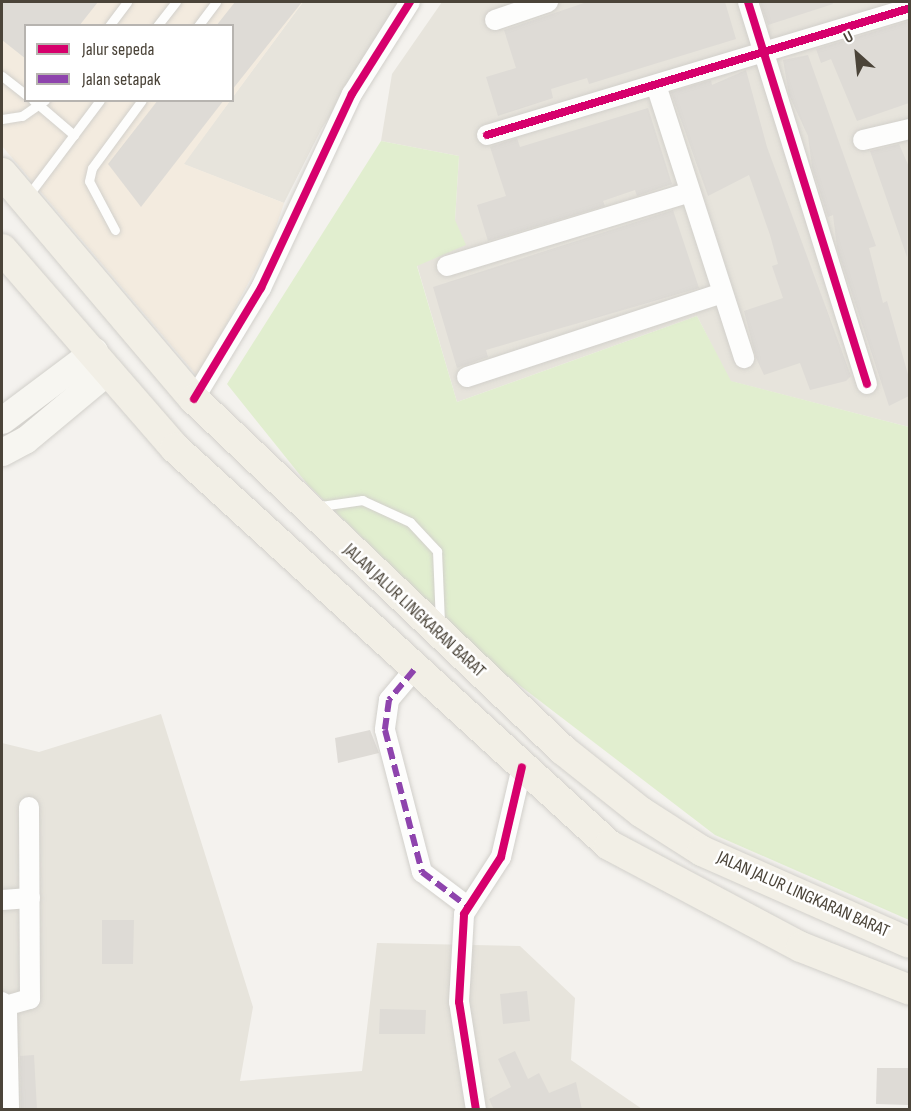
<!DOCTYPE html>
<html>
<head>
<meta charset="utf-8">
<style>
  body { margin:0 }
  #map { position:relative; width:911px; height:1111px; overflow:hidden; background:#f4f2ee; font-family:"Sofia Sans Condensed",sans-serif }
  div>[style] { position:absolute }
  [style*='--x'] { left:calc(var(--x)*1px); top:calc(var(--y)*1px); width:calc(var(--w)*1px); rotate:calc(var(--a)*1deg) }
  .residential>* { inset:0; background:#e7e4dc }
  .commercial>* { inset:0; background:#f3ebdf }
  .green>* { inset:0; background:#e1eecf }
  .building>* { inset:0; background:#dedbd6 }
  .roads { filter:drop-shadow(0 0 2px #d2d0cb) drop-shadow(0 0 2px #d2d0cb) }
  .service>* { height:9px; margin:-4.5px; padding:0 4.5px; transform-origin:4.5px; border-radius:4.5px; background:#fdfdfc }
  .minor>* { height:20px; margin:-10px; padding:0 10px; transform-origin:10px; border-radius:10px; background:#fdfdfc }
  .secondary>* { height:27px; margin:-13.5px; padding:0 13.5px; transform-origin:13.5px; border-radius:13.5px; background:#f7f6f1 }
  .primary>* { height:30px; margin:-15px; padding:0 15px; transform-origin:15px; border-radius:15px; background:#f2efe6 }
  .quiet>* { height:6px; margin-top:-3px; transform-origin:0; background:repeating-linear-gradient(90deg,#8e44ad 0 12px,transparent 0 18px) }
  .cycleway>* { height:8px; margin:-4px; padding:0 4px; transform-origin:4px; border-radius:4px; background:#d6006c }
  span { translate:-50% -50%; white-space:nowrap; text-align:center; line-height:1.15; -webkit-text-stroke:5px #fff; paint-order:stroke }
  .street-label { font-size:18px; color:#4b4439 }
  .frame { position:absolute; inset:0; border:3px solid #4b4439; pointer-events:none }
  .legend { position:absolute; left:24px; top:24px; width:210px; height:78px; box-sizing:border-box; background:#fff; border:2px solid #b7b4b0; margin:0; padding:8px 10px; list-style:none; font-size:18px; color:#4b4439 }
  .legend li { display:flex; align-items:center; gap:12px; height:30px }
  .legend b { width:30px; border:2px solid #b7b4b0 }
  .north { position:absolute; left:827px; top:24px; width:60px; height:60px; -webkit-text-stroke:4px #fff; paint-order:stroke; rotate:333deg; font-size:16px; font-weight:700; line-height:24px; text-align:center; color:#4b4439 }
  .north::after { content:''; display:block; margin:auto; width:21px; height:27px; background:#4b4439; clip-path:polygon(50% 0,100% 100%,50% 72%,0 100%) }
</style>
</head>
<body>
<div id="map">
  <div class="residential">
    <div style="clip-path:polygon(303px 2px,405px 2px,322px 128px,284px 203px,183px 164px)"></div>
    <div style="clip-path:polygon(442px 2px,909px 2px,909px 427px,730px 381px,697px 316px,457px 402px,417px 265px,455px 220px,459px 156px,381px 141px,392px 74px)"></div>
    <div style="clip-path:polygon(161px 714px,253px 1007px,240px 1081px,362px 1071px,377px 943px,520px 946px,575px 998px,571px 1060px,642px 1109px,2px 1109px,2px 743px,39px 752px)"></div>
  </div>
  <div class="commercial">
    <div style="clip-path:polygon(2px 2px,303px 2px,233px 97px,232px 26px,26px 26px,26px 100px,230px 101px,184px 164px,284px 203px,272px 239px,198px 377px,2px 146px)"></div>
  </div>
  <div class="green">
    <div style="clip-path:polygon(381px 141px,459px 156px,455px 220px,466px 245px,417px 266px,457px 402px,697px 316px,731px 381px,909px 427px,909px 920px,715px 835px,493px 665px,308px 485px,227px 384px)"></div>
  </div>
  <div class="building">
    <div style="clip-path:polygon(2px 2px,98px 2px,79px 26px,26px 26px,26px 59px,2px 40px)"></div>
    <div style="clip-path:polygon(235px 2px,302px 2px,232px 90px,232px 26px,216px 26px)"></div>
    <div style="clip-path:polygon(587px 2px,725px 2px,736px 39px,589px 84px,587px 78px,551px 89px,553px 98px,498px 116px,486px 77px,516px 68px,504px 30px)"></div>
    <div style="clip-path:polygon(760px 2px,832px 2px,833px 4px,768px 25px)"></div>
    <div style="clip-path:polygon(909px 21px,909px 103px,857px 121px,831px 59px,821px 63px,816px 49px)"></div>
    <div style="clip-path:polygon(808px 55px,876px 246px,869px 248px,883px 303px,887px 301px,909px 378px,909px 396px,889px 406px,837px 248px,833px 215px,828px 217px,812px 167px,808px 136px,789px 95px,783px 60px)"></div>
    <div style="clip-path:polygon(746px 70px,767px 147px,851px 376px,846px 381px,810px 390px,800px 363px,764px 375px,756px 358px,744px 311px,783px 298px,772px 266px,778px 264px,770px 235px,749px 175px,708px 196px,671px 92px,711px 80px,712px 85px)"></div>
    <div style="clip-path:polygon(158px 100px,224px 100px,141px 207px,108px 164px)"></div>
    <div style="clip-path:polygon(648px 108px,672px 184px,637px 196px,635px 190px,603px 201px,605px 206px,488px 241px,477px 205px,506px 196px,490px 147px,517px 138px,520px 147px)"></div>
    <div style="clip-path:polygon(899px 144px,909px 167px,907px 257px,870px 151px)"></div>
    <div style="clip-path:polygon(673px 210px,699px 288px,486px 350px,488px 357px,457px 368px,433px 287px)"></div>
    <div style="clip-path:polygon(370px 730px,379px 753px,338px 763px,335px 738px)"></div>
    <div style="clip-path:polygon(102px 920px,134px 920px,133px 964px,102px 964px)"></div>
    <div style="clip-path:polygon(527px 991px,530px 1021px,503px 1024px,500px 994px)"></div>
    <div style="clip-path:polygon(380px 1009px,426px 1010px,425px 1034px,379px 1034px)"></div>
    <div style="clip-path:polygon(515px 1051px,528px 1079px,539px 1073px,549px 1093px,576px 1082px,582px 1110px,494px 1110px,489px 1099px,511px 1087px,498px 1059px)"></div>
    <div style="clip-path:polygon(34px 1055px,37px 1110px,21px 1110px,20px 1056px)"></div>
    <div style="clip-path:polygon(877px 1068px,909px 1068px,909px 1105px,876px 1104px)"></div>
  </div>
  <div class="roads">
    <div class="service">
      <div style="--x:109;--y:26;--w:30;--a:-53"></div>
      <div style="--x:157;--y:26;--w:31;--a:-52"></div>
      <div style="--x:198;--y:26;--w:30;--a:-53"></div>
      <div style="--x:2;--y:76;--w:31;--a:38"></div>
      <div style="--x:33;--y:100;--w:54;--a:40.5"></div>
      <div style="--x:2;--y:119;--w:20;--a:-9"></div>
      <div style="--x:22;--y:116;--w:28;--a:-35"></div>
      <div style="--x:27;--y:197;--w:121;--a:-53"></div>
      <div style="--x:115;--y:230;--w:55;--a:-118"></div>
      <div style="--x:89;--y:181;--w:13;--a:-77"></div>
      <div style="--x:92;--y:168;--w:84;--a:-53.7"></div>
      <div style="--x:314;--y:507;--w:49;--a:-8.3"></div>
      <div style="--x:362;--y:500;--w:53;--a:24.6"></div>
      <div style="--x:410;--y:522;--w:40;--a:47"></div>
      <div style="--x:437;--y:551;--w:73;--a:87.6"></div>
    </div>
    <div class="minor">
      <div style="--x:748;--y:2;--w:400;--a:72.7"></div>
      <div style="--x:495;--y:20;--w:56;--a:-18.8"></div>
      <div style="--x:656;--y:85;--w:287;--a:72.1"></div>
      <div style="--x:487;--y:135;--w:442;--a:-16.7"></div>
      <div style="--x:863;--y:140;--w:48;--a:-13.2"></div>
      <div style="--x:447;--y:266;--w:252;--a:-16.9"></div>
      <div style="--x:467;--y:377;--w:268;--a:-18.2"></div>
      <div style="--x:194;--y:399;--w:130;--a:-58.9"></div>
      <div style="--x:261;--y:288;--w:214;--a:-64.9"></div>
      <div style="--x:352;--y:94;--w:109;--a:-57.8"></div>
      <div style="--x:414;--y:670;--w:39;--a:130"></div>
      <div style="--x:389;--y:700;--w:30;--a:98"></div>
      <div style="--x:385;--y:730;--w:147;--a:75.4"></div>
      <div style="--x:422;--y:872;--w:56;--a:37.1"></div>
      <div style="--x:2;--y:900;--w:28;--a:-4"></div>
      <div style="--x:2;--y:1002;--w:10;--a:61"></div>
      <div style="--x:7;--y:1011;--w:99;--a:88.8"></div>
      <div style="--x:5;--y:1006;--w:26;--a:-16"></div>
      <div style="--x:30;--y:999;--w:192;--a:-90.3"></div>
      <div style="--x:476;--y:1110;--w:109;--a:-98.9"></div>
      <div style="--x:459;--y:1002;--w:88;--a:-86.7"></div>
      <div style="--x:464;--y:914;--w:68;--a:-57"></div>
      <div style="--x:501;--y:857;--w:92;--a:-76.9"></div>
    </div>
    <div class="secondary">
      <div style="--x:2;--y:420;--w:115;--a:-36.9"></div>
      <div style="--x:2;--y:452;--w:26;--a:-28"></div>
      <div style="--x:25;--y:440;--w:109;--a:-39.8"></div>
    </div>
    <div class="primary">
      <div style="--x:2;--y:173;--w:297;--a:49.7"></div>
      <div style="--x:194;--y:399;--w:509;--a:43.57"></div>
      <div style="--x:563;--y:750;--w:100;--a:38.5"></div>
      <div style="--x:641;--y:812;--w:72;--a:32.6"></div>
      <div style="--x:702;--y:851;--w:227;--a:23.9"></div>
      <div style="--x:2;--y:249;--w:264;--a:49"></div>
      <div style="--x:175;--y:448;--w:588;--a:42.45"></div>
      <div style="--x:609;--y:845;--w:217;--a:28"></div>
      <div style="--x:801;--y:947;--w:117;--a:21.5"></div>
    </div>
  </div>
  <div class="quiet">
    <div style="--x:414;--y:670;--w:39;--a:130"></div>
    <div style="--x:389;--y:700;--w:30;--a:98"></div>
    <div style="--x:385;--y:730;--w:147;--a:75.4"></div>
    <div style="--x:422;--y:872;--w:56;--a:37.1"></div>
  </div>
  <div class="cycleway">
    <div style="--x:748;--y:2;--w:400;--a:72.7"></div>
    <div style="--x:487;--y:135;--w:442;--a:-16.7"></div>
    <div style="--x:194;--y:399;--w:130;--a:-58.9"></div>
    <div style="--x:261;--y:288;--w:214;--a:-64.9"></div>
    <div style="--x:352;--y:94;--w:109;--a:-57.8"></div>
    <div style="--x:476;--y:1110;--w:109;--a:-98.9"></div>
    <div style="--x:459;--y:1002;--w:88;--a:-86.7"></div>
    <div style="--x:464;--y:914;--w:68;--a:-57"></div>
    <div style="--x:501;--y:857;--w:92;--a:-76.9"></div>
  </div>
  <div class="street-label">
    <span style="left:414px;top:611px;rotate:43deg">JALAN JALUR LINGKARAN BARAT</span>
    <span style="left:803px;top:895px;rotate:24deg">JALAN JALUR LINGKARAN BARAT</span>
  </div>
  <div class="frame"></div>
  <ul class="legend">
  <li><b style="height:8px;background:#d6006c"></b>Jalur sepeda</li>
  <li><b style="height:8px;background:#8e44ad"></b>Jalan setapak</li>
  </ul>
  <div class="north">U</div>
</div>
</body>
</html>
